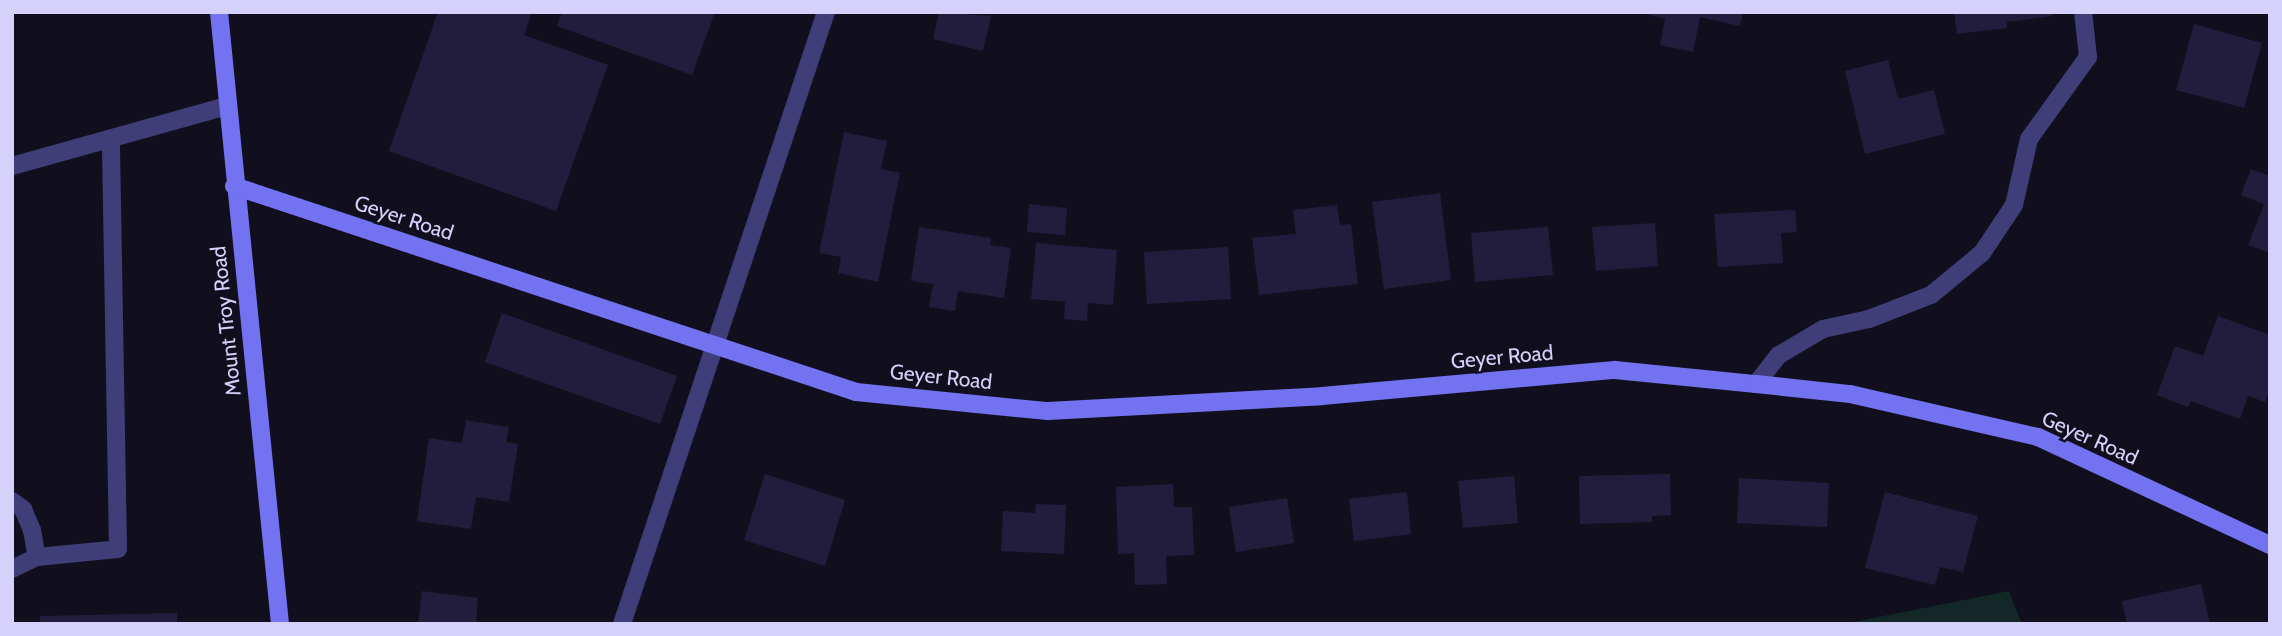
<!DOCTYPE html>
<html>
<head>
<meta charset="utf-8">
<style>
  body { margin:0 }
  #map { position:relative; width:2282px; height:636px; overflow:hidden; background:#110f1e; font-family:Cabin,sans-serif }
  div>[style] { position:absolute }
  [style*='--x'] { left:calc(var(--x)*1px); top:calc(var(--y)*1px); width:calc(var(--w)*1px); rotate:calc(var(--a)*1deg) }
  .green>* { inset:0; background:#122726 }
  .building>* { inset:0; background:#231d3d }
  .lane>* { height:18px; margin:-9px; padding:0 9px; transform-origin:9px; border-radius:9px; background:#403e78 }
  .street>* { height:18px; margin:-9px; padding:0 9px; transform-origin:9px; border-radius:9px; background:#403e78 }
  .secondary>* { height:18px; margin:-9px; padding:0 9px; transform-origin:9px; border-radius:9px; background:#7372f0 }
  span { translate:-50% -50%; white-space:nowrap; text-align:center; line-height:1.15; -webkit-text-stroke:5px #110f1e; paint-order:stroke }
  .street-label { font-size:21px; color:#d5d1fa }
  .frame { position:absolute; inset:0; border:14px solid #d5d1fa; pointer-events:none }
</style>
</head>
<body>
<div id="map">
  <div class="green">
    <div style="clip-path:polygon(2009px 591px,2022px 624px,1843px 624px)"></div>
  </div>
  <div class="building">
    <div style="clip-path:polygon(438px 12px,532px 12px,524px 35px,608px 65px,556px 211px,389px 151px)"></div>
    <div style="clip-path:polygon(562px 12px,715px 12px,692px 75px,557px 26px)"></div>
    <div style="clip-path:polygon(939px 12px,991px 16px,983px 51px,933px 39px)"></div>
    <div style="clip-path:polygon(1639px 12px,1743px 12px,1740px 26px,1700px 17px,1693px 52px,1660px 45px,1665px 19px)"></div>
    <div style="clip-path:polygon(1954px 12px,2051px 12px,2052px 16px,2007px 22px,2007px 28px,1957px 34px)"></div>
    <div style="clip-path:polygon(2194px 24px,2262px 43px,2244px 108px,2176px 90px)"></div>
    <div style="clip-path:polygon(1888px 60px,1898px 99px,1934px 90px,1945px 134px,1865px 154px,1845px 71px)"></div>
    <div style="clip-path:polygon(844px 132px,887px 141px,881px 169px,900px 173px,878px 282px,838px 273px,841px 257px,819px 253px)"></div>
    <div style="clip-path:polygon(2251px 169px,2270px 176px,2270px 253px,2248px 245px,2264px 204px,2241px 195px)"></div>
    <div style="clip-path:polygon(1440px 193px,1451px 280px,1384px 289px,1372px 202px)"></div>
    <div style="clip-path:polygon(1029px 204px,1067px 208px,1065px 235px,1027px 232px)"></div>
    <div style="clip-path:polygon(1337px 205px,1340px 225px,1351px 224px,1358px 284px,1259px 295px,1252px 238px,1296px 234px,1293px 210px)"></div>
    <div style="clip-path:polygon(1795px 210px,1797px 232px,1781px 233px,1783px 263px,1718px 267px,1714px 214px)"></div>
    <div style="clip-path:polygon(1655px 223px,1658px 266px,1596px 271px,1592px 227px)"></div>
    <div style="clip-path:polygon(919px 227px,991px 238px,990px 245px,1011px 248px,1004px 298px,958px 291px,955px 311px,929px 307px,933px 284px,911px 281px)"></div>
    <div style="clip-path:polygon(1548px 227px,1553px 275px,1475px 282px,1471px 233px)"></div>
    <div style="clip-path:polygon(1036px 243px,1117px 250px,1113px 305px,1088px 303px,1087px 321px,1064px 319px,1065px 302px,1031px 299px)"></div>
    <div style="clip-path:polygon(1228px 247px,1231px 299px,1147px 304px,1144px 252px)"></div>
    <div style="clip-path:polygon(502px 313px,677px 376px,660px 424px,485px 362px)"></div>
    <div style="clip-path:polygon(2218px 316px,2270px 335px,2270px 389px,2265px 402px,2248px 396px,2240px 419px,2191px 401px,2188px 407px,2157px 395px,2175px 346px,2203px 356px)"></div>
    <div style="clip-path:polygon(466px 420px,509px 427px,506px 442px,518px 444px,509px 502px,476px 497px,471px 529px,417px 521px,429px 438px,462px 443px)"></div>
    <div style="clip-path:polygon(765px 474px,845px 500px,825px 566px,744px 540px)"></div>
    <div style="clip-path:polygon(1670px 474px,1671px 515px,1652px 516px,1652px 522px,1580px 524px,1579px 476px)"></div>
    <div style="clip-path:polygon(1514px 476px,1518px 523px,1463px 528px,1458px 481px)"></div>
    <div style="clip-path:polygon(1739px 478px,1829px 483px,1827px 527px,1737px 523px)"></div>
    <div style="clip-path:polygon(1173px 484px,1174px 507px,1192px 507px,1194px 555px,1166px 556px,1167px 584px,1135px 585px,1134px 553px,1118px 554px,1116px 487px)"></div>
    <div style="clip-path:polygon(1407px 492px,1411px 534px,1354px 541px,1349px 499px)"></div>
    <div style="clip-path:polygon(1885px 492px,1978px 516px,1963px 572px,1940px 567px,1935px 585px,1865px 568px)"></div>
    <div style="clip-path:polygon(1287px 498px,1294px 543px,1236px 552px,1229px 507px)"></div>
    <div style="clip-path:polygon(1036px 504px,1066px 505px,1064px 554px,1001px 551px,1003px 511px,1035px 513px)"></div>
    <div style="clip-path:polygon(2201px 584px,2210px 624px,2127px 624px,2122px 601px)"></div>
    <div style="clip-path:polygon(422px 591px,478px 598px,476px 624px,418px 624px)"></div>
    <div style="clip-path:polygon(177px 613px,177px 624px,40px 624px,40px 616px)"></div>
  </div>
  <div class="lane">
    <div style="--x:12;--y:166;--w:223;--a:-15.6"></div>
    <div style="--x:1756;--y:384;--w:37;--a:-52"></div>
    <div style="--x:1779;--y:355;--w:51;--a:-30.6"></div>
    <div style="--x:1823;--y:329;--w:47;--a:-12.3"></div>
    <div style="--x:1869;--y:319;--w:66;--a:-21.2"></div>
    <div style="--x:1931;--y:295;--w:66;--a:-39.5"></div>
    <div style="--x:1982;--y:253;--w:58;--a:-56.3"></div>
    <div style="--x:2014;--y:205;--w:68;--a:-77.2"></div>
    <div style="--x:2029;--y:139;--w:101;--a:-54.3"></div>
    <div style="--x:2088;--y:57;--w:45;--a:-96.3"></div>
    <div style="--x:12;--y:501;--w:14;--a:36"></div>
    <div style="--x:23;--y:509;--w:23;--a:67"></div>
    <div style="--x:32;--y:530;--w:27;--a:80"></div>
    <div style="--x:12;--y:569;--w:28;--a:-26"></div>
    <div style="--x:37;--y:557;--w:81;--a:-5.6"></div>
    <div style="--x:118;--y:549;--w:410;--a:-91"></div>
  </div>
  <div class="street">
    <div style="--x:622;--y:624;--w:645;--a:-71.57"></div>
  </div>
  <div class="secondary">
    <div style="--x:219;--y:12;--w:615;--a:84.31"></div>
    <div style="--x:234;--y:186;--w:655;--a:18.32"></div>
    <div style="--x:856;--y:392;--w:193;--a:5.7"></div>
    <div style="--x:1048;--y:411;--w:274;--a:-3.1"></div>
    <div style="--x:1322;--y:396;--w:294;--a:-5.1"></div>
    <div style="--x:1615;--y:370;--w:142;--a:5.7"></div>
    <div style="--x:1756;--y:384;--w:95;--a:6.1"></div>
    <div style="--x:1850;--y:394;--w:193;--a:12.9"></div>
    <div style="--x:2038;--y:437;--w:256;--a:25"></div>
  </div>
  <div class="street-label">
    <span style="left:404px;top:218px;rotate:18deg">Geyer Road</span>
    <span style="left:226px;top:321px;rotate:-96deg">Mount Troy Road</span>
    <span style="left:1502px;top:357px;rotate:-5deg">Geyer Road</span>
    <span style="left:941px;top:377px;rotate:6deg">Geyer Road</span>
    <span style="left:2090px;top:438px;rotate:24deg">Geyer Road</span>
  </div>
  <div class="frame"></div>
</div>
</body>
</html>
